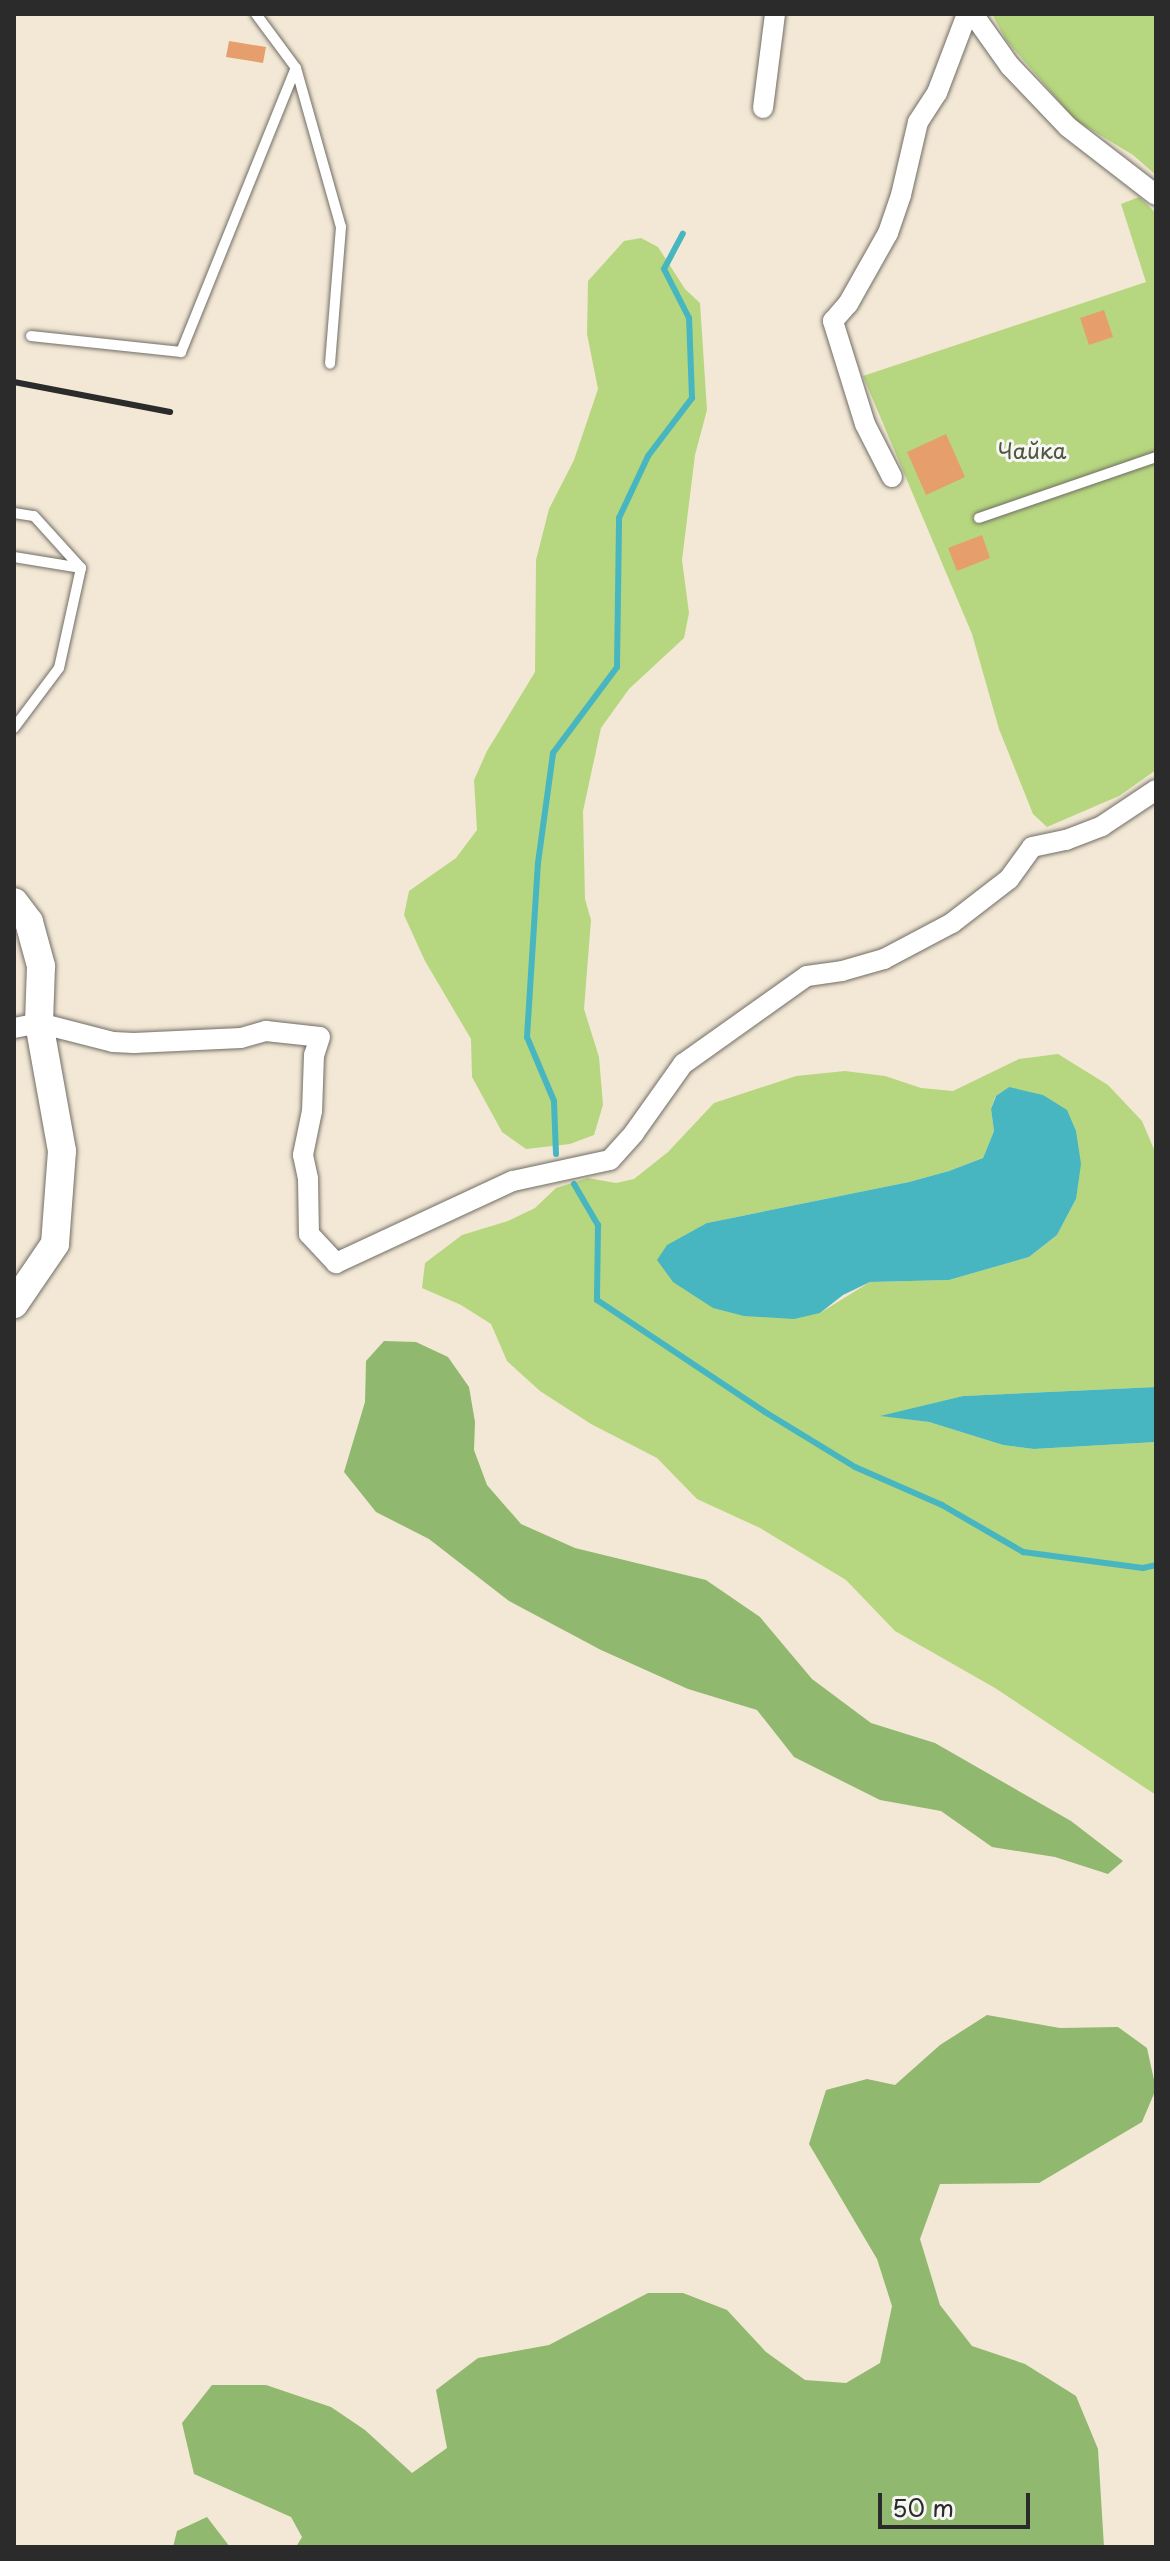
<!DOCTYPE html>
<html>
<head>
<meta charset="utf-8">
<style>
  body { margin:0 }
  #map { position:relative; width:1170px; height:2561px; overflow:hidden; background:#f3e8d5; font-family:"Playpen Sans",sans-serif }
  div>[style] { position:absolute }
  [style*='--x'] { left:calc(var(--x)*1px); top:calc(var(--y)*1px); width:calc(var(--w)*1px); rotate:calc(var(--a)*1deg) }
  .green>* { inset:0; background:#b6d77f }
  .forest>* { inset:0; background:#90b86e }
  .water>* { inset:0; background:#47b6c0 }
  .stream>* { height:6px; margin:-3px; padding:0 3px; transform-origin:3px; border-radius:3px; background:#47b6c0 }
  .building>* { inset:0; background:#e69e6d }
  .roads { filter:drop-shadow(0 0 2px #716d66) drop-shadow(0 0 2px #716d66) }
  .lane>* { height:10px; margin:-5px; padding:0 5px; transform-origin:5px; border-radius:5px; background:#fff }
  .street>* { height:20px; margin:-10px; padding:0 10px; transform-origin:10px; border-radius:10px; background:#fff }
  .secondary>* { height:28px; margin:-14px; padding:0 14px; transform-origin:14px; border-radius:14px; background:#fff }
  .rail>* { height:6px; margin:-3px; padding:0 3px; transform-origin:3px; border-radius:3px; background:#2b2b2b }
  span { translate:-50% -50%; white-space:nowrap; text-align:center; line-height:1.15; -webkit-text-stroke:6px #f6f6f2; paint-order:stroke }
  .park-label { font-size:22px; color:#4e5640 }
  .frame { position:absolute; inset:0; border:16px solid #2b2b2b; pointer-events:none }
  .scale { position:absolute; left:878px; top:2493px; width:152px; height:36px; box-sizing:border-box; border:4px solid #2b2b2b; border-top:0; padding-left:10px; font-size:24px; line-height:28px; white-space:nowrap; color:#2b2b2b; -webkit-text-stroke:6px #f6f6f2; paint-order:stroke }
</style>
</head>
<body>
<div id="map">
  <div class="green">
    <div style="clip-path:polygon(992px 14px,1156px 14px,1156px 175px,1133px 155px,1075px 120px,1006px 40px)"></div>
    <div style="clip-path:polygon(1139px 197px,1156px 213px,1156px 770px,1119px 796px,1047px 827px,1033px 814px,999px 729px,972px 634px,863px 376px,1146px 282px,1121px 204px)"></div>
    <div style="clip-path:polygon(641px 238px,658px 247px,685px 289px,700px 303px,707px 410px,695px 455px,682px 560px,689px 613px,684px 638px,629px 689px,601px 728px,583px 811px,585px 899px,591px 920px,584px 1009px,599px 1057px,603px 1105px,594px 1135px,570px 1144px,526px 1149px,502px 1132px,472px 1077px,471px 1039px,425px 961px,404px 915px,409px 891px,456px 858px,477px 830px,474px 780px,487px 751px,535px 672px,536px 560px,549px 509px,574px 460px,598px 389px,587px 334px,588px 281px,624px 241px)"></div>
    <div style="clip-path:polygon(evenodd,1058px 1054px,1108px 1085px,1142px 1121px,1156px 1154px,1156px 1387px,963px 1396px,883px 1416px,929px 1422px,1003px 1445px,1034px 1449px,1156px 1442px,1156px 1795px,995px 1688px,895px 1631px,846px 1580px,760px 1528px,697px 1499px,657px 1458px,591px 1424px,540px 1391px,507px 1361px,491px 1324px,461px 1305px,422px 1288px,425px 1263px,462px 1235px,508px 1221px,535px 1208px,556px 1188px,588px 1178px,616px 1183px,634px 1179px,668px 1152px,714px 1103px,796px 1076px,845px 1071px,885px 1076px,921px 1088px,953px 1091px,1019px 1059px,1058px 1054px,1009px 1087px,1076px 1199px,1057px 1235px,1029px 1257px,949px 1280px,870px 1282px,820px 1313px,707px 1223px,909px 1182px,949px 1171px,983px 1158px,994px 1131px,991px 1109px,995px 1097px,1009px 1087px)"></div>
  </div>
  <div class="forest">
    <div style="clip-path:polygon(384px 1341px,416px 1342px,448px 1357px,469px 1387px,475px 1422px,474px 1450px,487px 1485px,521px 1524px,575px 1548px,706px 1580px,760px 1617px,812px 1679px,871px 1723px,935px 1743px,1071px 1821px,1123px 1861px,1108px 1874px,1055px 1857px,992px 1847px,941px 1811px,880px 1800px,794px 1757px,757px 1710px,688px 1689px,601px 1650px,509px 1601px,429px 1539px,376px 1512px,344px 1472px,365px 1402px,366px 1361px)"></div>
    <div style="clip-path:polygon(987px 2015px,1060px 2028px,1118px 2027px,1147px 2048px,1156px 2089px,1142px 2122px,1039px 2183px,940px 2184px,920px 2239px,940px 2305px,972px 2346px,1025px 2364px,1076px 2396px,1098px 2449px,1104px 2547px,296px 2547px,302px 2537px,291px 2517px,194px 2474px,182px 2423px,212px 2385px,266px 2385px,331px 2407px,365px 2430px,412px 2473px,447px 2448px,436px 2390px,478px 2358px,549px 2345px,648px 2293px,683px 2293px,727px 2310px,766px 2352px,805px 2380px,846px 2383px,880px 2363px,892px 2306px,877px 2259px,809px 2144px,826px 2090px,867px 2079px,895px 2085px,940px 2045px)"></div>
    <div style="clip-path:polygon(207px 2517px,230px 2547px,173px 2547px,177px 2531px)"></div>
  </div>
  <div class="water">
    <div style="clip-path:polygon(1009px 1087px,1043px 1095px,1067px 1110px,1076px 1131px,1081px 1164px,1076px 1199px,1057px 1235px,1029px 1257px,949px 1280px,870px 1282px,843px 1295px,820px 1313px,794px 1319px,744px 1316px,713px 1308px,673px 1282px,657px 1260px,667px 1245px,707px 1223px,909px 1182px,949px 1171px,983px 1158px,994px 1131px,991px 1109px,996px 1096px)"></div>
    <div style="clip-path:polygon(1156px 1387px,1156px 1442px,1034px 1449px,1003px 1445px,929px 1422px,880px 1416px,963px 1396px)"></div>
  </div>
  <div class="stream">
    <div style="--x:556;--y:1154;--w:53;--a:-92.2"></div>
    <div style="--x:554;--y:1101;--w:69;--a:-112.9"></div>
    <div style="--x:527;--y:1037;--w:174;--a:-86.4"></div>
    <div style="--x:538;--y:863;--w:111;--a:-82.2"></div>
    <div style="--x:553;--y:753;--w:107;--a:-53.3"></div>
    <div style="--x:617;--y:667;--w:149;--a:-89.2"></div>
    <div style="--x:619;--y:518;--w:68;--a:-64.9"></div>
    <div style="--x:648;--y:456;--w:73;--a:-52.8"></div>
    <div style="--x:692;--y:398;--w:80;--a:-92.1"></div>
    <div style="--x:689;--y:318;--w:55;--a:-117"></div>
    <div style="--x:664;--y:269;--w:40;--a:-62"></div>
    <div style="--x:574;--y:1184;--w:48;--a:59.7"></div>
    <div style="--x:598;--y:1225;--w:75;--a:90.8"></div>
    <div style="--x:597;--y:1300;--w:202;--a:33.7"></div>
    <div style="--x:765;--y:1412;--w:105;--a:31.4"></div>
    <div style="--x:855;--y:1467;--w:95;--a:23.6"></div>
    <div style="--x:942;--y:1505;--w:94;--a:30.1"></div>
    <div style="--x:1023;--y:1552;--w:121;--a:7.6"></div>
    <div style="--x:1143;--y:1568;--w:13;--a:-13"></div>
  </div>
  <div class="building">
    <div style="clip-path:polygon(229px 41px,266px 47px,263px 63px,226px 57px)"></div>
    <div style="clip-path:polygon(1104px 310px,1113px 337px,1089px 345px,1080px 318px)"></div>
    <div style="clip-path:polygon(946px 434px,965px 477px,926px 495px,907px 452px)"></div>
    <div style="clip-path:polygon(982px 535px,990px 558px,957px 571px,948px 548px)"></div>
  </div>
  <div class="roads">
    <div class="lane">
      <div style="--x:256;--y:14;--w:67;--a:53.5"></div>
      <div style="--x:296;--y:68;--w:165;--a:74.2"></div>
      <div style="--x:341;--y:227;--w:137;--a:94.6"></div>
      <div style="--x:31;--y:336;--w:151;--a:6.1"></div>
      <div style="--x:181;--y:352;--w:306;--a:-68"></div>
      <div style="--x:14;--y:513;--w:20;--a:9"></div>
      <div style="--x:34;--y:516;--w:70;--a:47.9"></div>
      <div style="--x:979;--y:518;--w:187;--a:-19"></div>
      <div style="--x:14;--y:557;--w:68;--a:9.3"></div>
      <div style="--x:81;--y:568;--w:102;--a:102.4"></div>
      <div style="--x:59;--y:668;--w:75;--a:126.9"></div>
    </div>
    <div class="street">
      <div style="--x:973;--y:14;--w:64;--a:54.6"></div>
      <div style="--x:1010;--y:66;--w:84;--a:46.4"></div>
      <div style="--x:1068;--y:127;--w:111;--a:37.7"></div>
      <div style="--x:763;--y:108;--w:95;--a:-82.7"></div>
      <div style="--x:892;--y:477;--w:59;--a:-117"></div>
      <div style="--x:865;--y:424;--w:108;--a:-107.3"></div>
      <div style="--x:833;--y:321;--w:23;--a:-49"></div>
      <div style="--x:848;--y:304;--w:81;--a:-60.6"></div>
      <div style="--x:888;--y:233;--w:40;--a:-71.1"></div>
      <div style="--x:901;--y:195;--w:75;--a:-76.9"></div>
      <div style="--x:918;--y:122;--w:35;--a:-57"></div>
      <div style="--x:937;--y:93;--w:85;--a:-69.2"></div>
      <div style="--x:14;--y:1028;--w:25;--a:-11"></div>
      <div style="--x:39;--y:1023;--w:76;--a:14.4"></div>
      <div style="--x:113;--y:1042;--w:21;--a:3"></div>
      <div style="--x:134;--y:1043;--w:107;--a:-2.7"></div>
      <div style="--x:241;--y:1038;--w:26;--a:-16"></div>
      <div style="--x:266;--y:1031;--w:54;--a:6.3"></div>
      <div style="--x:320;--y:1037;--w:19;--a:108"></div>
      <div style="--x:314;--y:1055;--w:56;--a:92"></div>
      <div style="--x:312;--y:1111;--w:45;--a:101.6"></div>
      <div style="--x:303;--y:1155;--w:25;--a:78"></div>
      <div style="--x:308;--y:1179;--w:55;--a:89"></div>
      <div style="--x:309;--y:1234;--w:40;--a:47"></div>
      <div style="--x:336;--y:1263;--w:195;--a:-24.9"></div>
      <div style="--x:513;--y:1181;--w:99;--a:-12.2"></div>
      <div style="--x:610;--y:1160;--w:36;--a:-48"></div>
      <div style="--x:634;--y:1133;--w:85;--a:-54.6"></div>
      <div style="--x:683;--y:1064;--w:152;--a:-35.4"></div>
      <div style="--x:807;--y:976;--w:35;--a:-8"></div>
      <div style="--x:842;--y:971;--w:44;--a:-15.9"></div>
      <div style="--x:884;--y:959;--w:77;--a:-27.9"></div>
      <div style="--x:952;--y:923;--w:72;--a:-37.7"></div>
      <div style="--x:1009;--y:879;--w:39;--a:-54"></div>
      <div style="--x:1032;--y:847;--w:35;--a:-12"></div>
      <div style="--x:1066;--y:840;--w:39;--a:-21"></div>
      <div style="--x:1102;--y:826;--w:65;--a:-33.7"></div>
    </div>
    <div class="secondary">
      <div style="--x:14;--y:902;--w:25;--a:53"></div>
      <div style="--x:29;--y:922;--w:46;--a:74.7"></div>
      <div style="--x:41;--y:966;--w:57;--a:92"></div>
      <div style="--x:39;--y:1023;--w:130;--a:79.8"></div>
      <div style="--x:62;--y:1151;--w:93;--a:94.3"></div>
      <div style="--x:55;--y:1244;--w:73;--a:124.3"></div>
    </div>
  </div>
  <div class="rail">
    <div style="--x:14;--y:382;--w:159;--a:10.9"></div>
  </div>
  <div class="park-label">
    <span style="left:1032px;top:450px">Чайка</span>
  </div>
  <div class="frame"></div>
  <div class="scale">50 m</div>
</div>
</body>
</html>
